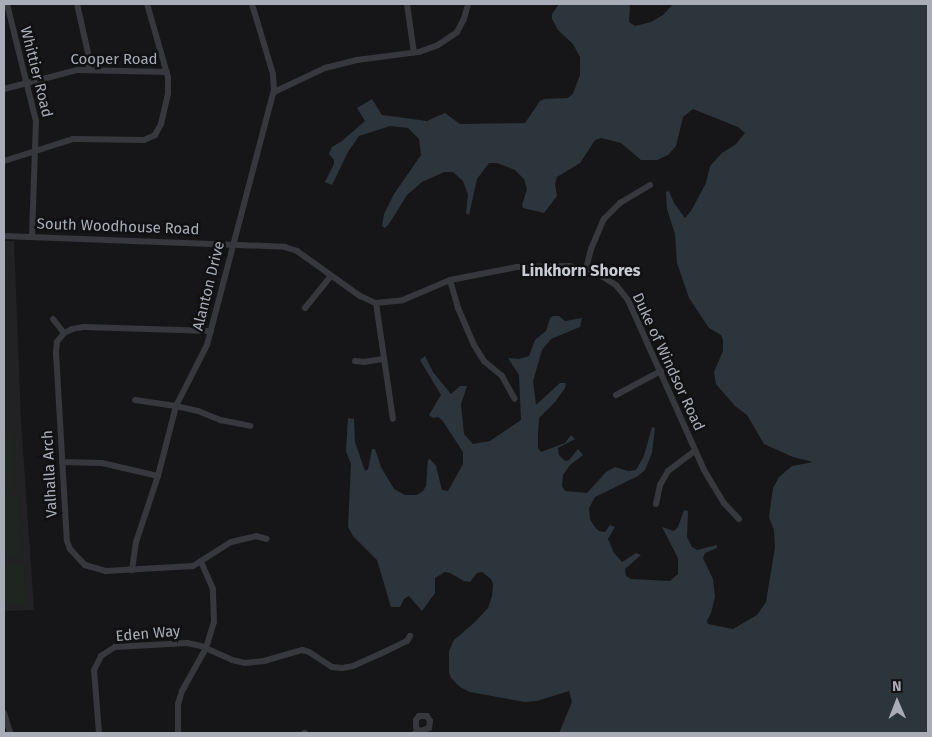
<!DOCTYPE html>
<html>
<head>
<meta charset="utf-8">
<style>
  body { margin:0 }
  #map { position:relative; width:932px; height:737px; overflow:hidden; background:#161618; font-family:"Fira Sans",sans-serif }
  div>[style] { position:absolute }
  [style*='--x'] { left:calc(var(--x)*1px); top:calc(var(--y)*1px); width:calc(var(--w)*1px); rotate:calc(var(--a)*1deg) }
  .built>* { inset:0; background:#222225 }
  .green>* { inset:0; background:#1e261f }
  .water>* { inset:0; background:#2c353c }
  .minor>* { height:6px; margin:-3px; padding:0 3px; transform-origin:3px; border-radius:3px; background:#37383d }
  span { translate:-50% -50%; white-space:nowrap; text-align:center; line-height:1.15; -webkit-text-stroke:5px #111113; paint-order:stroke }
  .street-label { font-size:15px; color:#a8adb8 }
  .neighbourhood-label { font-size:16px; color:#c9ccd4; font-weight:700 }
  .frame { position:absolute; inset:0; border:5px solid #a8adb8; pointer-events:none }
  .north { position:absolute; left:872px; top:677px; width:50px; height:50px; -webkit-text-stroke:4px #111113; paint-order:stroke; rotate:359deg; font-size:14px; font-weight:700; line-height:20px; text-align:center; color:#a8adb8 }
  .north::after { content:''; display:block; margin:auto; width:18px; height:22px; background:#a8adb8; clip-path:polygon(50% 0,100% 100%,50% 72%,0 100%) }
</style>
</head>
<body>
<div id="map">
  <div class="built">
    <div style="clip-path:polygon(4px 241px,14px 241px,21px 420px,34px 610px,4px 611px)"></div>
  </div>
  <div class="green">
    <div style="clip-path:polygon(4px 430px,9px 430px,13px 434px,15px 467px,11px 472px,12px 494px,4px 493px)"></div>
    <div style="clip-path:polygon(4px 496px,18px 496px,19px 557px,4px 557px)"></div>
    <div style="clip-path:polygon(24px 564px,26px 605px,6px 602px,4px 600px,4px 565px)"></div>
  </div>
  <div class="water">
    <div style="clip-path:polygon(559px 4px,630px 4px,629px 22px,635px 26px,651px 22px,663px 15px,673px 4px,928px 4px,928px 733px,559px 733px,572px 702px,569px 691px,537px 701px,525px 702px,470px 692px,460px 687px,451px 678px,449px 672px,449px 651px,454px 640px,475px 622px,488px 608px,492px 596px,493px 584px,491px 579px,482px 572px,477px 573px,470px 582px,464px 581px,450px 573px,445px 572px,435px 578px,435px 593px,422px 611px,409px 596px,404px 599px,400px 607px,391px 607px,377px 560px,353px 536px,348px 527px,351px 464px,346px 451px,348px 418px,354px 419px,355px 442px,365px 471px,368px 469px,372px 449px,375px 449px,381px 467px,394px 489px,405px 495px,417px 495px,423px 491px,426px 486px,428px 460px,430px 459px,436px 466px,442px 490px,448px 491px,463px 464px,463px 452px,442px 420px,438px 417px,433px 418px,429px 415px,441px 395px,420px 360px,425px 356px,433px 372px,451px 394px,460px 386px,467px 386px,461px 404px,464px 434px,473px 444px,490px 441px,521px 420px,519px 375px,508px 358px,519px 359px,529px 356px,535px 340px,546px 331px,550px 318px,553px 316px,559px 316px,565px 321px,582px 318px,580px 327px,551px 339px,542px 350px,533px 381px,536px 405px,560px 383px,566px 383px,565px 388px,555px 402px,539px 418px,538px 435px,538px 448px,541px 452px,565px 443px,571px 435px,575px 439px,558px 448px,559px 455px,565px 461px,569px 460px,578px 449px,583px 455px,570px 465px,563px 475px,562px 486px,565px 491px,587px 493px,606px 472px,615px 467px,628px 471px,636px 470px,644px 456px,652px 427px,655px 428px,652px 453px,645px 470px,638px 476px,595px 497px,589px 508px,590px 519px,594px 526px,599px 531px,605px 532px,610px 525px,615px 527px,608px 539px,614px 553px,622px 562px,636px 553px,641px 555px,625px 569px,626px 576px,631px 579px,670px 581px,678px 574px,678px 558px,662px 527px,674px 531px,678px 527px,684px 510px,688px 511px,687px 537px,692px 547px,697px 550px,717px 545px,717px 548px,705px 553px,703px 558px,713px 579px,715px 597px,711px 613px,707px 621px,708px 624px,733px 629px,757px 615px,766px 602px,775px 547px,774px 530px,769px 517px,773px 488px,779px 477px,792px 466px,813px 462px,793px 457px,764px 444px,747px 415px,735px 406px,716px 384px,714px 372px,723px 351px,723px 340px,721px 335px,709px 328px,689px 298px,677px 263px,675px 234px,667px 209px,666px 192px,669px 191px,674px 203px,685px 218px,691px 211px,706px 183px,710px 166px,722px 153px,736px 144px,745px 133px,738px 127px,693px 109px,683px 117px,676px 146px,668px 155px,657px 160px,641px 160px,621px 143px,601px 138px,595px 140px,580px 163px,557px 177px,555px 184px,557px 196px,544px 213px,523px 208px,522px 205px,527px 189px,524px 179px,515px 170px,497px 163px,489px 163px,477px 179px,469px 215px,466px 213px,468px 195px,463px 181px,453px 172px,444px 172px,422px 182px,407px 195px,389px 224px,385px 228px,382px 226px,384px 214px,394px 194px,421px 155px,419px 139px,408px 128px,390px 126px,359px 136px,348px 152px,332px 185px,325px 182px,334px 164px,334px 160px,329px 154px,332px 147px,342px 141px,365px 121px,357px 108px,372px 99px,382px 115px,427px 121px,445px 113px,460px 124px,525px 123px,540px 101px,544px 99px,568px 98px,573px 94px,580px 75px,580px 57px,573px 44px,558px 30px,552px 19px,552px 14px)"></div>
  </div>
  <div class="minor">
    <div style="--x:7;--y:4;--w:121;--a:76.1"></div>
    <div style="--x:36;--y:121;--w:116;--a:92"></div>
    <div style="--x:77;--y:4;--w:50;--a:77.3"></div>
    <div style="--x:88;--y:53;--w:17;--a:87"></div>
    <div style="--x:407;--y:4;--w:49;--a:81.9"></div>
    <div style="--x:4;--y:89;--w:75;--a:-14.6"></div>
    <div style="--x:77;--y:70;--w:90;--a:1.3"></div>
    <div style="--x:274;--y:92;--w:56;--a:-25.2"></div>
    <div style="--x:325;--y:68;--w:33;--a:-14"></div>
    <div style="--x:357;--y:60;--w:63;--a:-7.4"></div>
    <div style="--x:419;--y:52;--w:20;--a:-20"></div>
    <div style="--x:438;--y:45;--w:23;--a:-34"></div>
    <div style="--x:457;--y:32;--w:15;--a:-62"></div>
    <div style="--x:464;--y:19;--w:16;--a:-75"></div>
    <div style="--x:4;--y:161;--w:72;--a:-17.7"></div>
    <div style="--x:73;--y:139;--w:71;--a:0.8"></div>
    <div style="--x:144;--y:140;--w:12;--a:-24"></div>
    <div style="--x:155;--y:135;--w:13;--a:-61"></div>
    <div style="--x:161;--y:124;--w:32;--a:-77"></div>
    <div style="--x:168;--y:93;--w:16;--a:-90"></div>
    <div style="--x:168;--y:77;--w:76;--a:-106"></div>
    <div style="--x:4;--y:236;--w:281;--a:2.2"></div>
    <div style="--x:285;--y:247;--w:13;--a:18"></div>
    <div style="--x:297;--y:251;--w:77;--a:35.5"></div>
    <div style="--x:360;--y:296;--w:17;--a:24"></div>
    <div style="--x:376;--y:303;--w:27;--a:-6"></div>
    <div style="--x:403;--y:300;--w:51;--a:-23.1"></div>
    <div style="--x:450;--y:280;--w:68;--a:-11"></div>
    <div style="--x:517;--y:267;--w:52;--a:-1.1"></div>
    <div style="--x:569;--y:266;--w:27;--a:13"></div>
    <div style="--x:595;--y:272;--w:25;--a:32"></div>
    <div style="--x:616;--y:285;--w:19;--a:51"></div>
    <div style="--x:628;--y:300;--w:186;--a:65.9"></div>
    <div style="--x:704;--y:470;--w:39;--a:59"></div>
    <div style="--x:724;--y:503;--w:22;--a:47"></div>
    <div style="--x:586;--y:269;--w:21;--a:-76"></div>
    <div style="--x:591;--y:249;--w:33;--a:-67"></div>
    <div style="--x:604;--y:219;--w:23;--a:-45"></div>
    <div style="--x:620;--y:203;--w:35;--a:-31"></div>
    <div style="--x:450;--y:280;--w:29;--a:74"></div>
    <div style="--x:458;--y:308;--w:40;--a:66.6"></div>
    <div style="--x:474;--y:345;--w:19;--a:58"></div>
    <div style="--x:484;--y:361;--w:23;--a:40"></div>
    <div style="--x:502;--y:376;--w:26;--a:61"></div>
    <div style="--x:376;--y:303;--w:117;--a:81.7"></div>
    <div style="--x:305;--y:308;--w:41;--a:-50.9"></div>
    <div style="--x:53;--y:319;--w:18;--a:52"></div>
    <div style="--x:211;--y:331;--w:127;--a:-178.2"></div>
    <div style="--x:84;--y:327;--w:12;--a:171"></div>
    <div style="--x:72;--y:329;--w:9;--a:153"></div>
    <div style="--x:64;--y:333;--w:11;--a:128"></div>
    <div style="--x:57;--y:342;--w:10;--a:96"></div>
    <div style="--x:56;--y:352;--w:189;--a:86.7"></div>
    <div style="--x:67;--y:541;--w:9;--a:69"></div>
    <div style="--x:70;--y:549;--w:22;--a:47"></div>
    <div style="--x:85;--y:565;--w:22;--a:16"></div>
    <div style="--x:106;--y:571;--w:87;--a:-3.3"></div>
    <div style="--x:193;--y:566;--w:45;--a:-32.3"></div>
    <div style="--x:231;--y:542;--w:26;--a:-13"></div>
    <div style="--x:256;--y:536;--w:11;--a:15"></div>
    <div style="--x:355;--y:361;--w:9;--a:6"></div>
    <div style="--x:364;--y:362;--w:20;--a:-9"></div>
    <div style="--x:616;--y:395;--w:51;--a:-28.1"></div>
    <div style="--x:135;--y:400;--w:41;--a:8.3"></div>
    <div style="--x:176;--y:406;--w:23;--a:13"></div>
    <div style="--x:198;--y:411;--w:24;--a:22"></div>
    <div style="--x:220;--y:420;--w:31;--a:11"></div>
    <div style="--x:62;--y:462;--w:40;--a:1.4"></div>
    <div style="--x:102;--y:463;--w:57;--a:13.1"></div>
    <div style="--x:656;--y:504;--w:19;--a:-78"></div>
    <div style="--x:660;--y:485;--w:16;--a:-60"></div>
    <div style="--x:668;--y:471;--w:34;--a:-37"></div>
    <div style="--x:132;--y:570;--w:28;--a:-82"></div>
    <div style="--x:136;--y:542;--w:70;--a:-71.6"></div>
    <div style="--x:158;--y:476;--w:72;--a:-75.6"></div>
    <div style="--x:176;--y:406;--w:68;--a:-63.1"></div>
    <div style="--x:207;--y:345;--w:264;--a:-75.3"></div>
    <div style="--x:274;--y:90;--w:16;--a:-94"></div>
    <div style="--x:273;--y:74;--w:73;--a:-106.7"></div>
    <div style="--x:4;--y:713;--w:21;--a:73"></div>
    <div style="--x:99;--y:733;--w:63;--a:-94.5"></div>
    <div style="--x:94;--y:670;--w:16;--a:-63"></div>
    <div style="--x:101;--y:656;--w:17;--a:-33"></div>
    <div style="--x:115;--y:647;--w:72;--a:-3.2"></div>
    <div style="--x:187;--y:643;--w:14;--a:12"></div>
    <div style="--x:201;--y:646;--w:34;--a:24"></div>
    <div style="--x:232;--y:660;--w:13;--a:13"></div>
    <div style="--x:245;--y:663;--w:19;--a:-6"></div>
    <div style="--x:264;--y:661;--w:40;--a:-16"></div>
    <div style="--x:302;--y:650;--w:7;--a:16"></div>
    <div style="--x:309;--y:652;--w:27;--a:33"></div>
    <div style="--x:332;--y:667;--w:10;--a:6"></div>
    <div style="--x:342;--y:668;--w:11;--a:-10"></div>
    <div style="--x:353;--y:666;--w:30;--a:-24"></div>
    <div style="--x:380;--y:654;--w:30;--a:-26"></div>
    <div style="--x:407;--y:641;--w:6;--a:-59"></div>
    <div style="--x:178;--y:733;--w:29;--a:-90"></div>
    <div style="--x:178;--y:704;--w:14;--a:-73"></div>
    <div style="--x:182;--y:691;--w:49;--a:-60.8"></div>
    <div style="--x:206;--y:648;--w:27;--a:-73"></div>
    <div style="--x:214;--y:622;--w:33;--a:-92"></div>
    <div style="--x:213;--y:589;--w:30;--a:-114"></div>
    <div style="--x:304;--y:733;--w:1;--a:0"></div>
    <div style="--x:415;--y:733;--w:15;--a:-20"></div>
    <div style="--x:429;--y:728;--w:7;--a:-82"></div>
    <div style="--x:430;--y:721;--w:6;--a:-121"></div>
    <div style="--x:427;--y:716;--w:8;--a:180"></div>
    <div style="--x:419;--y:716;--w:5;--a:127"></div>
    <div style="--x:416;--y:720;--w:7;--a:90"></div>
    <div style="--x:416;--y:727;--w:5;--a:53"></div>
  </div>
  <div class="street-label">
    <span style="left:114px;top:60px">Cooper Road</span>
    <span style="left:36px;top:72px;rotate:76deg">Whittier Road</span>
    <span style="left:118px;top:227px;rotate:2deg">South Woodhouse Road</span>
    <span style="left:209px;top:286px;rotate:-76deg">Alanton Drive</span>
    <span style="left:668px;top:362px;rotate:65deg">Duke of Windsor Road</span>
    <span style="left:50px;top:474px;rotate:-93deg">Valhalla Arch</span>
    <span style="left:148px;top:634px;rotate:-5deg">Eden Way</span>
  </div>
  <div class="neighbourhood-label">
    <span style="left:581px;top:271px">Linkhorn Shores</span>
  </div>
  <div class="frame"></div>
  <div class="north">N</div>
</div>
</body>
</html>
